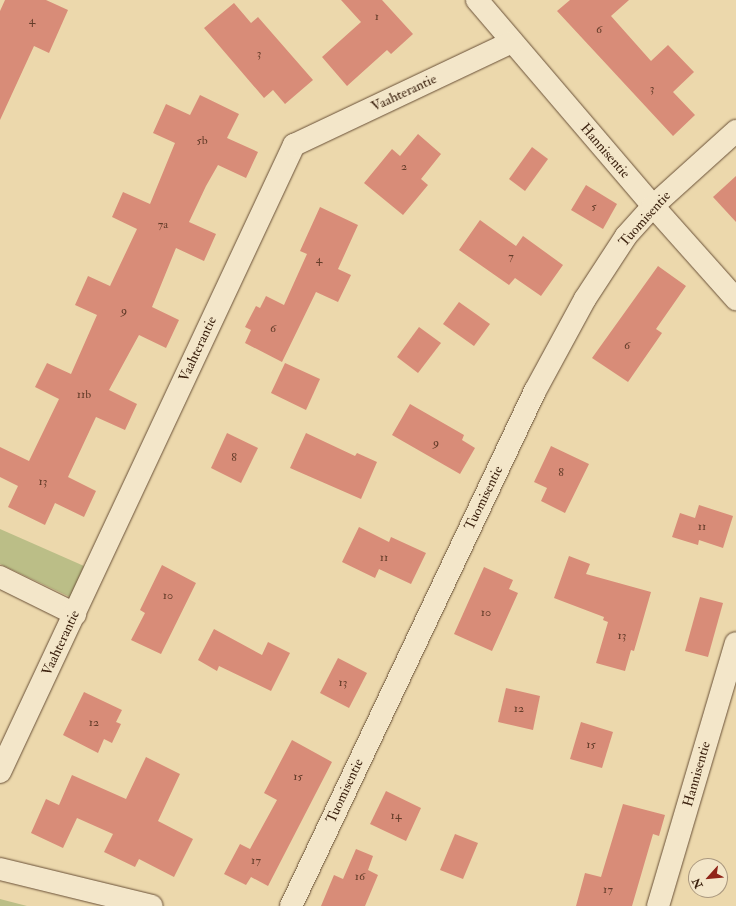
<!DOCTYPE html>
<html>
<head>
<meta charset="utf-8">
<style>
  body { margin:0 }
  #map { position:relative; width:736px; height:906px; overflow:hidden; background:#ecd8ac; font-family:"IM FELL Double Pica",serif }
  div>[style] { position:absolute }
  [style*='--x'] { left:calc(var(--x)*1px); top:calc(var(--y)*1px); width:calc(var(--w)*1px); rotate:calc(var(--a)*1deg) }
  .green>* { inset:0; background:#bbbe87 }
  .building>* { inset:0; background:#d88c78 }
  .roads { filter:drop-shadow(0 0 1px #695037) drop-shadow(0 0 1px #695037) }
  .street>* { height:22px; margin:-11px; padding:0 11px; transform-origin:11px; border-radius:11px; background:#f3e6c9 }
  span { translate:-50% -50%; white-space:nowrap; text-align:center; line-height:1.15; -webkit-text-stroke:3px #f3e6c9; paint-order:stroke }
  .number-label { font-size:12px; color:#643d2a }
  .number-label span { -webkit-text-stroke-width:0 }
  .street-label { font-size:14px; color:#3d2310 }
  .north { position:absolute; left:688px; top:858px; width:40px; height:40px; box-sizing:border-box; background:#f3e6c9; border:1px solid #aa987f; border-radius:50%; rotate:243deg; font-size:11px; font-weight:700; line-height:16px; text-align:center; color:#3d2310 }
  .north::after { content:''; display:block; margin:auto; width:14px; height:18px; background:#8f2418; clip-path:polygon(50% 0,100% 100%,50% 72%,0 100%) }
</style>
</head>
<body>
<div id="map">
  <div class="green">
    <div style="clip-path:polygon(0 529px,84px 566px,70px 597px,0 564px)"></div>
    <div style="clip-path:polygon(0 899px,27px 906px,0 906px)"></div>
  </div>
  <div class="building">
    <div style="clip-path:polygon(5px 0,46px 0,68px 10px,49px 53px,34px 46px,0 120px,0 11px)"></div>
    <div style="clip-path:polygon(341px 0,382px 0,413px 34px,391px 54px,387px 50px,347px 86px,322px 57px,361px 22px)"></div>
    <div style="clip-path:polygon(570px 0,629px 0,611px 16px,651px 61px,668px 45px,694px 72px,673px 92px,695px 115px,673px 136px,557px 11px)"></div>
    <div style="clip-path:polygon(234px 3px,251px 23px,258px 17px,313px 80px,285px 104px,273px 90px,264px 98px,204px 28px)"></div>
    <div style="clip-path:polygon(200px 95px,239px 114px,227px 138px,258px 152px,246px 178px,218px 165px,206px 186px,189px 222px,216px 234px,204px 261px,176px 248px,152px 307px,179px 320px,166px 348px,139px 335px,109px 390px,137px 404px,125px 430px,96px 417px,68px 477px,96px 491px,84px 517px,55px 503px,45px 525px,8px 507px,18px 486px,0 477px,0 447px,29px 461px,59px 399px,35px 387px,47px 363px,71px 374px,97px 315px,75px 305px,88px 276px,110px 286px,137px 229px,112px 217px,123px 192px,150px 204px,175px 143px,153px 133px,166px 104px,190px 115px)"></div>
    <div style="clip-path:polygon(418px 134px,441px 154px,421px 179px,428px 185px,403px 215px,364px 183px,392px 149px,400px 156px)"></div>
    <div style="clip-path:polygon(532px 147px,548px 159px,525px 191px,509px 179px)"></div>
    <div style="clip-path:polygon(736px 176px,736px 222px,713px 197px)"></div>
    <div style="clip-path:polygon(586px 185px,617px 204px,603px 229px,571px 210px)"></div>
    <div style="clip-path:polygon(320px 207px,358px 225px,338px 269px,351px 275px,338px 302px,316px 292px,282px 362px,245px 343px,251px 330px,245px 327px,256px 306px,260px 308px,266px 296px,284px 305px,307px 254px,300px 251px)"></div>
    <div style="clip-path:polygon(480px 220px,516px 246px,523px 236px,563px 265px,541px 296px,515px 278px,509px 285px,459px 250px)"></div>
    <div style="clip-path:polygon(658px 266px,686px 286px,656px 329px,662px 333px,628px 382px,592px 358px)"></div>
    <div style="clip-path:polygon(459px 302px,490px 324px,474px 346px,443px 324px)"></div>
    <div style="clip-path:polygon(419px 327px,441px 343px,418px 373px,397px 357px)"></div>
    <div style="clip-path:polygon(285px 363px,320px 379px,306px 410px,271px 393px)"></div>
    <div style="clip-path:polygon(410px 404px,464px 435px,462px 440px,475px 448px,460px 474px,392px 435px)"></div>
    <div style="clip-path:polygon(227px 433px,258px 448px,241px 483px,211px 468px)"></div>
    <div style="clip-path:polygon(306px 433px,355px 456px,357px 453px,377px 462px,361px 499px,290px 468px)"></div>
    <div style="clip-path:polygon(551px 446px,589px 464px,565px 513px,541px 501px,547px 488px,534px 482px)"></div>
    <div style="clip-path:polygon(699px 505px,733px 516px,723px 548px,699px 540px,698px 545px,672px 537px,680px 513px,695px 518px)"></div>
    <div style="clip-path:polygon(359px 527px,389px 542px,391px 537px,426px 553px,411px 584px,379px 569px,375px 578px,342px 562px)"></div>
    <div style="clip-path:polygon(569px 556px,590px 564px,586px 574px,651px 592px,634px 651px,631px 650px,625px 671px,596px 663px,608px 622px,603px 620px,604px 617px,554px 598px)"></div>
    <div style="clip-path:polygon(162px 565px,196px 583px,161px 654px,131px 640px,145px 613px,140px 610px)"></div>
    <div style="clip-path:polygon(484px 567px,513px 580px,509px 589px,518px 593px,492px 651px,454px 634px)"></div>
    <div style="clip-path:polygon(700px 597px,723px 603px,708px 657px,685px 651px)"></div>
    <div style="clip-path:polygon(214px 629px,262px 655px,268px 642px,290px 653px,271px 691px,219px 666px,217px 671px,198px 660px)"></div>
    <div style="clip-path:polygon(338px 658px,367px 673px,349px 708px,320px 693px)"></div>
    <div style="clip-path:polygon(506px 688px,540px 696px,533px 730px,498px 722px)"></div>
    <div style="clip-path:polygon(84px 692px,122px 710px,116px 722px,121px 724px,112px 743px,104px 739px,98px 753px,63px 735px)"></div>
    <div style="clip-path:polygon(581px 722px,613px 732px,602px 768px,570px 759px)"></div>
    <div style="clip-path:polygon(292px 740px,332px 762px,268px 886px,251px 877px,246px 885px,224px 874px,240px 844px,250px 849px,277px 800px,264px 793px)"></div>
    <div style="clip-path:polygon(146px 757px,180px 774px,158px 821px,193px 839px,174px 877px,139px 859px,135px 867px,104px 852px,113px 834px,77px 818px,63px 848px,31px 833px,46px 799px,59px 805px,72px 775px,126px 799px)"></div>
    <div style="clip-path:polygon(386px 791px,421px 808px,406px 841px,370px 824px)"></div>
    <div style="clip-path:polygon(623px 804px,665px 815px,659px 836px,653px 834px,632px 906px,576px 906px,585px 873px,601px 877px)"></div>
    <div style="clip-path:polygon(455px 834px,478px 843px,463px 879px,440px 870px)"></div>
    <div style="clip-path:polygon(356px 849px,373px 856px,368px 870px,378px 875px,365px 906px,321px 906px,334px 875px,343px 879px)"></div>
  </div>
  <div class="roads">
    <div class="street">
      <div style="--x:477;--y:0;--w:271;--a:49.5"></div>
      <div style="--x:653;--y:206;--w:125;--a:48.3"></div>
      <div style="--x:0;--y:577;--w:84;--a:26.3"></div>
      <div style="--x:0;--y:772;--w:693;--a:-64.88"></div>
      <div style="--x:294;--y:145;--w:241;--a:-25.3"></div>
      <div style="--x:0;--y:869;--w:156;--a:13.7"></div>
      <div style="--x:291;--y:906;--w:570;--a:-64.65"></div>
      <div style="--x:535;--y:391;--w:105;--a:-61.5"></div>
      <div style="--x:585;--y:299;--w:75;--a:-56.9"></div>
      <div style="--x:626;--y:236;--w:40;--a:-48"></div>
      <div style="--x:653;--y:206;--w:112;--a:-42.1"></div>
      <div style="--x:658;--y:906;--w:274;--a:-73.5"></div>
    </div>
  </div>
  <div class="number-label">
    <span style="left:377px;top:17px">1</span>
    <span style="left:32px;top:21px">4</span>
    <span style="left:599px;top:30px">6</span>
    <span style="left:259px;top:54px">3</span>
    <span style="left:652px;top:89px">3</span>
    <span style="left:202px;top:141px">5b</span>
    <span style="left:404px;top:167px">2</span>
    <span style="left:594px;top:207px">5</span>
    <span style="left:163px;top:225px">7a</span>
    <span style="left:511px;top:257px">7</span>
    <span style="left:319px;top:260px">4</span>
    <span style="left:124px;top:311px">9</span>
    <span style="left:273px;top:329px">6</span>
    <span style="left:627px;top:346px">6</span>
    <span style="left:84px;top:395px">11b</span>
    <span style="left:436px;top:443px">9</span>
    <span style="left:234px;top:458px">8</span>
    <span style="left:561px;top:473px">8</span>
    <span style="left:43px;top:482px">13</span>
    <span style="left:702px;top:527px">11</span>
    <span style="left:384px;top:558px">11</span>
    <span style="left:168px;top:596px">10</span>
    <span style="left:486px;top:613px">10</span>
    <span style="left:622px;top:636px">13</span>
    <span style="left:343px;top:683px">13</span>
    <span style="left:519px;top:709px">12</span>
    <span style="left:94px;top:723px">12</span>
    <span style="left:591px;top:745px">15</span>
    <span style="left:298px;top:777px">15</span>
    <span style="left:396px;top:816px">14</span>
    <span style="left:256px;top:861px">17</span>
    <span style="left:360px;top:877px">16</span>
    <span style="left:608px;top:890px">17</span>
  </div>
  <div class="street-label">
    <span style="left:404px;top:93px;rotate:-25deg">Vaahterantie</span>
    <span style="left:605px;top:151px;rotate:49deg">Hannisentie</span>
    <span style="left:645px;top:219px;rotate:-48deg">Tuomisentie</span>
    <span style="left:198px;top:349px;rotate:-65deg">Vaahterantie</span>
    <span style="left:484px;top:498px;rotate:-64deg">Tuomisentie</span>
    <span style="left:61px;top:643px;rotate:-65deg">Vaahterantie</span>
    <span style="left:697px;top:774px;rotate:-74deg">Hannisentie</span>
    <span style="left:345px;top:791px;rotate:-65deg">Tuomisentie</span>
  </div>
  <div class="north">N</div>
</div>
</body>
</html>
